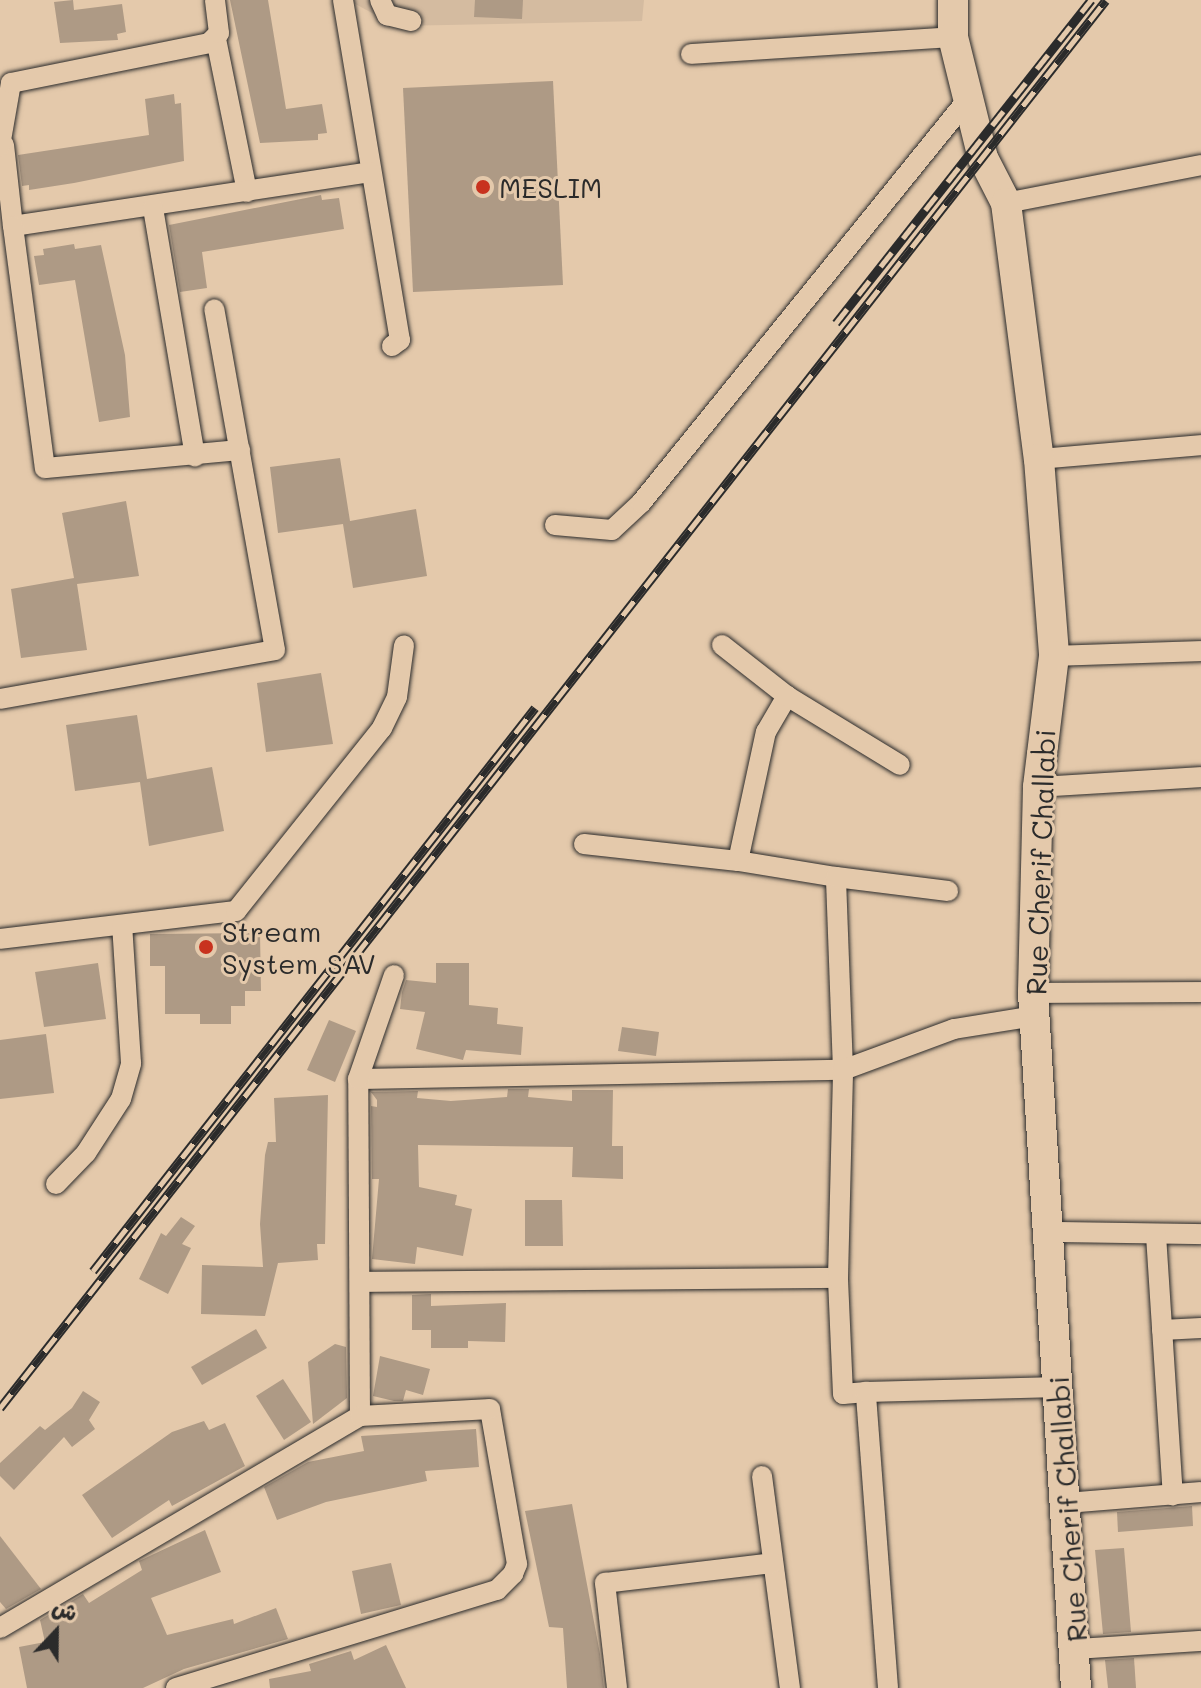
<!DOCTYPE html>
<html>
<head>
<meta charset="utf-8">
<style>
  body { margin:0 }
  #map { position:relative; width:1201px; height:1688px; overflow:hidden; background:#e4c9ab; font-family:Mali,"Playpen Sans Arabic",sans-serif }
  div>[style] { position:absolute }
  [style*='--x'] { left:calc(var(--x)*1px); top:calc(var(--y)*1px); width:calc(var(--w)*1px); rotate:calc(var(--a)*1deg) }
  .built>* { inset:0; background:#d4bba0 }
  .building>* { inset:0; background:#ae9a85 }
  .roads { filter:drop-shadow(0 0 2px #2b2b2b) drop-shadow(0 0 2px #2b2b2b) }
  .street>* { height:20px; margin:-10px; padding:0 10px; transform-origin:10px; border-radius:10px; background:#e4c9ab }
  .secondary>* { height:30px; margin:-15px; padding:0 15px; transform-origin:15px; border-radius:15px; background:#e4c9ab }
  .rail>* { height:9px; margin-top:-4.5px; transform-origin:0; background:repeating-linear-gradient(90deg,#e4c9ab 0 18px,#2b2b2b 0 36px); box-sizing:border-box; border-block:2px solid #2b2b2b }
  .dots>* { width:22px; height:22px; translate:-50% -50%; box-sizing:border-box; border:4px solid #e4c9ab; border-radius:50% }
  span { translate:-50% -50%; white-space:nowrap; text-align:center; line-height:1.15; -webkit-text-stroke:6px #e4c9ab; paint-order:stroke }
  .poi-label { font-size:28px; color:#2b2b2b }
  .left { translate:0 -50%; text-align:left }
  .street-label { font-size:28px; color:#2b2b2b }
  .north { position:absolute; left:16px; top:1592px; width:80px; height:80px; -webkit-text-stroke:6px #e4c9ab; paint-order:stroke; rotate:22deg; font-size:22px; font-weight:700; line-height:32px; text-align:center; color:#2b2b2b }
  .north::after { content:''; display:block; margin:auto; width:28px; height:36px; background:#2b2b2b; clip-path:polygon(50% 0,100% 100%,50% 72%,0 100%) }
</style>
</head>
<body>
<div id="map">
  <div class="built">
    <div style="clip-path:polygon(348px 0,644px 0,642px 21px,396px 26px)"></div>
  </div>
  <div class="building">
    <div style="clip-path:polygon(73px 0,74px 10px,122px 4px,126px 32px,117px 34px,118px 40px,60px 43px,54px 2px)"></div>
    <div style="clip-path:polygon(230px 0,268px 0,286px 109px,322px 104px,327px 133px,318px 134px,318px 140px,260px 143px)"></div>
    <div style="clip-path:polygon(475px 0,523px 0,522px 19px,474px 17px)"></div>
    <div style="clip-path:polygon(553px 81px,563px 285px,413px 292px,403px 88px)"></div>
    <div style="clip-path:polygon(174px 94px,175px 104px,181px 103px,184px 161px,74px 183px,29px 190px,29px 185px,22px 186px,18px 155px,149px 135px,145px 99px)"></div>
    <div style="clip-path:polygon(321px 195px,322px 200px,339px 198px,344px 229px,202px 252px,207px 288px,180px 292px,169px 225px)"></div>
    <div style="clip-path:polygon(74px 244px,75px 249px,101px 245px,125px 355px,130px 417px,99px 422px,75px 280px,39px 285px,34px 256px,44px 255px,43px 249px)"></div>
    <div style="clip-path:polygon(340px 458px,350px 521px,416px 509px,427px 576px,353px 588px,343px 524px,278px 533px,270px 467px)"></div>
    <div style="clip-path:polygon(126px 501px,139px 576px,77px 584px,87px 650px,21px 658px,11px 589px,74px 578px,62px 513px)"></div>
    <div style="clip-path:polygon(321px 673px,333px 744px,266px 752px,257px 683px)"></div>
    <div style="clip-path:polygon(137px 715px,147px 779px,212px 767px,224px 831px,149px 846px,140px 782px,75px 791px,66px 725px)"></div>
    <div style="clip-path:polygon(260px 933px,261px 991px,245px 991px,245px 1006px,231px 1006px,231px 1024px,200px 1024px,200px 1014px,165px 1014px,165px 966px,150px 966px,150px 934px)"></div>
    <div style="clip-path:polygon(98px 963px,106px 1019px,44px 1027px,35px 972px)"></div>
    <div style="clip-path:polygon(436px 963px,469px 963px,469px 1005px,498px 1008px,497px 1024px,523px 1027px,521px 1055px,466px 1050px,463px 1060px,416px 1049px,425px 1012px,400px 1009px,402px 992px,406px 980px,436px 983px)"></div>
    <div style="clip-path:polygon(329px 1020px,356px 1031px,335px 1082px,307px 1070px)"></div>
    <div style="clip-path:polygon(622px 1027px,659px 1032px,656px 1056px,618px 1051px)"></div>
    <div style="clip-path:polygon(46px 1034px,54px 1093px,0 1099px,0 1040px)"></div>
    <div style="clip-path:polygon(508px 1089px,529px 1089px,528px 1097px,572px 1101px,572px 1090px,613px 1090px,612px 1146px,623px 1146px,623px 1179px,572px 1177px,573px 1147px,418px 1145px,419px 1187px,457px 1195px,455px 1205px,472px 1209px,463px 1256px,417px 1247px,415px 1264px,372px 1259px,379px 1179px,372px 1179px,371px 1106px,377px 1107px,377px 1100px,371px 1092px,418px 1091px,417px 1098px,451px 1101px,507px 1097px)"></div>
    <div style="clip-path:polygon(328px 1095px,325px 1244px,317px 1244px,318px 1260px,278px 1263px,265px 1316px,201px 1314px,202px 1265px,263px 1267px,260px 1224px,265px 1155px,268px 1142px,276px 1142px,274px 1098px)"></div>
    <div style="clip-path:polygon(525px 1200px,562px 1200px,563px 1246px,525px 1246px)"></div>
    <div style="clip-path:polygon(181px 1217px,195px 1226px,182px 1244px,191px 1248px,168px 1294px,139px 1279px,161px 1233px,166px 1236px)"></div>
    <div style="clip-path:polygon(431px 1294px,431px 1306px,506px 1303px,505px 1342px,468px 1341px,468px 1348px,431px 1348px,431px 1330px,412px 1330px,412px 1295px)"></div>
    <div style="clip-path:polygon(256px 1329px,267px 1348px,202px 1385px,191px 1367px)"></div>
    <div style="clip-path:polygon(335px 1344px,346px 1347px,347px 1398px,313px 1424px,308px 1362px)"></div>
    <div style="clip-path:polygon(380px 1356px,430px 1369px,423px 1395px,406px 1390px,403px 1401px,394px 1401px,373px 1396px)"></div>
    <div style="clip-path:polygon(283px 1379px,311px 1422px,284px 1440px,256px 1396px)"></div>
    <div style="clip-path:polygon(83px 1391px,100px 1402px,89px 1420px,95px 1429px,72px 1447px,64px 1437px,14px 1490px,0 1476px,0 1463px,40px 1426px,45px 1430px,72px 1408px)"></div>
    <div style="clip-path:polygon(204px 1421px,209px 1430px,225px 1423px,245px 1466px,172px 1506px,169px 1500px,112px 1538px,82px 1495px,172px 1432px)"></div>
    <div style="clip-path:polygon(476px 1429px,479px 1467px,425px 1471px,427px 1481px,326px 1502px,277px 1520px,264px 1487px,308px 1462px,364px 1451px,361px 1436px)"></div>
    <div style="clip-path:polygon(572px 1504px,600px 1654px,604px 1688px,567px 1688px,563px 1628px,549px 1627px,525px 1511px)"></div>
    <div style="clip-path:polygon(1192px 1506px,1193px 1526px,1118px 1532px,1117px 1512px)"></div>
    <div style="clip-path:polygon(205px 1530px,221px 1572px,151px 1598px,167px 1635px,233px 1619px,234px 1624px,276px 1608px,288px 1639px,184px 1669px,143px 1688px,27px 1688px,19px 1647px,45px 1642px,40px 1620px,83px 1594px,89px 1603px,142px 1570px,139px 1561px)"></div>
    <div style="clip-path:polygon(0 1536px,41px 1589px,6px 1609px,0 1602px)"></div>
    <div style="clip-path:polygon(1124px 1548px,1131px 1632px,1103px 1634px,1095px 1550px)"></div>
    <div style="clip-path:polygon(391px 1563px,401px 1605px,361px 1614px,352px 1571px)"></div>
    <div style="clip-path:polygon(386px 1645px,406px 1688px,270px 1688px,269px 1679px,311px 1671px,309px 1664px,351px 1651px,354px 1660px)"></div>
    <div style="clip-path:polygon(1134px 1658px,1136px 1688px,1108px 1688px,1105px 1660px)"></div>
  </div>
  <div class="roads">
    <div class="street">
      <div style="--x:343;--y:0;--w:345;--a:80.5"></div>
      <div style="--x:400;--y:340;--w:10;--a:143"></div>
      <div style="--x:380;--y:0;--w:17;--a:65"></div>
      <div style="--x:387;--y:15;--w:25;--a:14"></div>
      <div style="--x:216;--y:39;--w:156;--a:78.5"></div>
      <div style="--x:691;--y:54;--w:263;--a:-3.7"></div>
      <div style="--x:4;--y:145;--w:81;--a:83.7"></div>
      <div style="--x:13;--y:226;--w:361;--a:-8.6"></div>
      <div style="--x:0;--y:146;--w:64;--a:-80.1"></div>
      <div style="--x:11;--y:83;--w:202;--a:-11.4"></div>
      <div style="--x:209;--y:43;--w:14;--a:-45"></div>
      <div style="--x:219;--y:33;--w:33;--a:-97"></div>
      <div style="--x:1006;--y:203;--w:199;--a:-11"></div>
      <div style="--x:153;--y:208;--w:252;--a:80.4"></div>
      <div style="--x:13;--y:226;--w:244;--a:82.5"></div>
      <div style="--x:45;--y:468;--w:196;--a:-5.3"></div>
      <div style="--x:1039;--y:459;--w:163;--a:-4.9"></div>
      <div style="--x:555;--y:525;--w:57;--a:5"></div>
      <div style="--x:612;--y:530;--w:40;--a:-43"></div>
      <div style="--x:641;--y:503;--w:520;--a:-51.01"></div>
      <div style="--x:722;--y:645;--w:83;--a:38.1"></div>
      <div style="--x:1054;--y:656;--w:147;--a:-1.9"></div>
      <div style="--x:0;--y:699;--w:279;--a:-10.1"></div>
      <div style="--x:275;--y:650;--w:346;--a:-100.1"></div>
      <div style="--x:1038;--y:787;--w:163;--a:-3.5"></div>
      <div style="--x:584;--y:844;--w:155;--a:6.3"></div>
      <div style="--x:836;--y:877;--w:99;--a:-170.7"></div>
      <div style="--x:738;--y:861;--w:132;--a:-77.8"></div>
      <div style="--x:766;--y:732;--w:42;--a:-59.7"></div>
      <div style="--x:787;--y:696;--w:132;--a:31.4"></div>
      <div style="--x:0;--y:939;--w:238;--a:-6.8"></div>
      <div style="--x:236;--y:911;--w:234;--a:-51.4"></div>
      <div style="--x:382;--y:728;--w:34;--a:-64"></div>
      <div style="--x:397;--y:697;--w:52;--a:-82.3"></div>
      <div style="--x:1033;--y:993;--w:168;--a:-0.3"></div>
      <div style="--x:358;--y:1079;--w:485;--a:-1.1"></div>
      <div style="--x:843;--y:1070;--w:193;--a:-92.1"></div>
      <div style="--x:836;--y:877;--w:113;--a:7.1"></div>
      <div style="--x:56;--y:1184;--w:43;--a:-45.9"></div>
      <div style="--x:86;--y:1153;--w:64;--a:-57.1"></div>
      <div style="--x:121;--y:1099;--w:37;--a:-74"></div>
      <div style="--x:131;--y:1063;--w:138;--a:-93.7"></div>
      <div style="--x:1051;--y:1232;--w:150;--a:0.8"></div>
      <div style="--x:1156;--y:1235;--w:261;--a:86.3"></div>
      <div style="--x:360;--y:1282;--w:478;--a:-0.5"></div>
      <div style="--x:1162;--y:1330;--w:39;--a:-3"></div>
      <div style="--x:866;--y:1392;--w:23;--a:175"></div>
      <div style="--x:843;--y:1394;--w:116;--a:-92.5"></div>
      <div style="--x:838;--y:1278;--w:208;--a:-88.6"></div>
      <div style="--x:843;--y:1070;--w:118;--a:-20.3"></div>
      <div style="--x:954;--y:1029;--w:81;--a:-9.2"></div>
      <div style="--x:762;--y:1476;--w:214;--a:82.5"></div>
      <div style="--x:1067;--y:1503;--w:134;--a:-4.7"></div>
      <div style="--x:0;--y:1628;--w:418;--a:-30.5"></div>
      <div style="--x:360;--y:1416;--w:337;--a:-90.3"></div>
      <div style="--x:358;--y:1079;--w:110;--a:-70.9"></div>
      <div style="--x:1077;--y:1649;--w:124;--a:-3.7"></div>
      <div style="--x:176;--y:1688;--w:336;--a:-17"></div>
      <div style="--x:497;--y:1590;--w:23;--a:-45"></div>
      <div style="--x:513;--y:1574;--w:11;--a:-68"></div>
      <div style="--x:517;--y:1564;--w:157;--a:-99.9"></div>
      <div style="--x:490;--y:1409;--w:130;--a:176.9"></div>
      <div style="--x:617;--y:1688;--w:106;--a:-96.5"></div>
      <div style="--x:605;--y:1583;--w:169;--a:-6.8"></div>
      <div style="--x:888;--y:1688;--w:297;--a:-94.3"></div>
      <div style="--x:866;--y:1392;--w:193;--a:-1.5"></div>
    </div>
    <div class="secondary">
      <div style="--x:953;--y:0;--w:37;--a:90"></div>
      <div style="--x:953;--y:37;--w:125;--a:76.1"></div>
      <div style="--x:983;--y:158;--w:51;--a:62.9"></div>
      <div style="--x:1006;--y:203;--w:258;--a:82.7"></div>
      <div style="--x:1039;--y:459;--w:198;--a:85.6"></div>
      <div style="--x:1054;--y:656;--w:132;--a:97"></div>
      <div style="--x:1038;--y:787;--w:206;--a:91.4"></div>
      <div style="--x:1033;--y:993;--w:696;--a:86.46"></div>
    </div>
  </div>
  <div class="rail">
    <div style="--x:836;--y:323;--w:412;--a:-51.7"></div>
    <div style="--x:93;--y:1271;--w:716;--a:-51.87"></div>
    <div style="--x:0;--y:1408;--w:1790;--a:-51.85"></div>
  </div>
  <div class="dots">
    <div style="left:483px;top:187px;background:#c8321e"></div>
    <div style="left:206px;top:947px;background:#c8321e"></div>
  </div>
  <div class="poi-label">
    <span class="left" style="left:499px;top:187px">MESLIM</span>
    <span class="left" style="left:222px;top:947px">Stream<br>System SAV</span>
  </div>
  <div class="street-label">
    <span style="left:1040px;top:862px;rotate:-88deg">Rue Cherif Challabi</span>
    <span style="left:1067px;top:1509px;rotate:-94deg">Rue Cherif Challabi</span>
  </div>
  <div class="north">ش</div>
</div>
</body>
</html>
